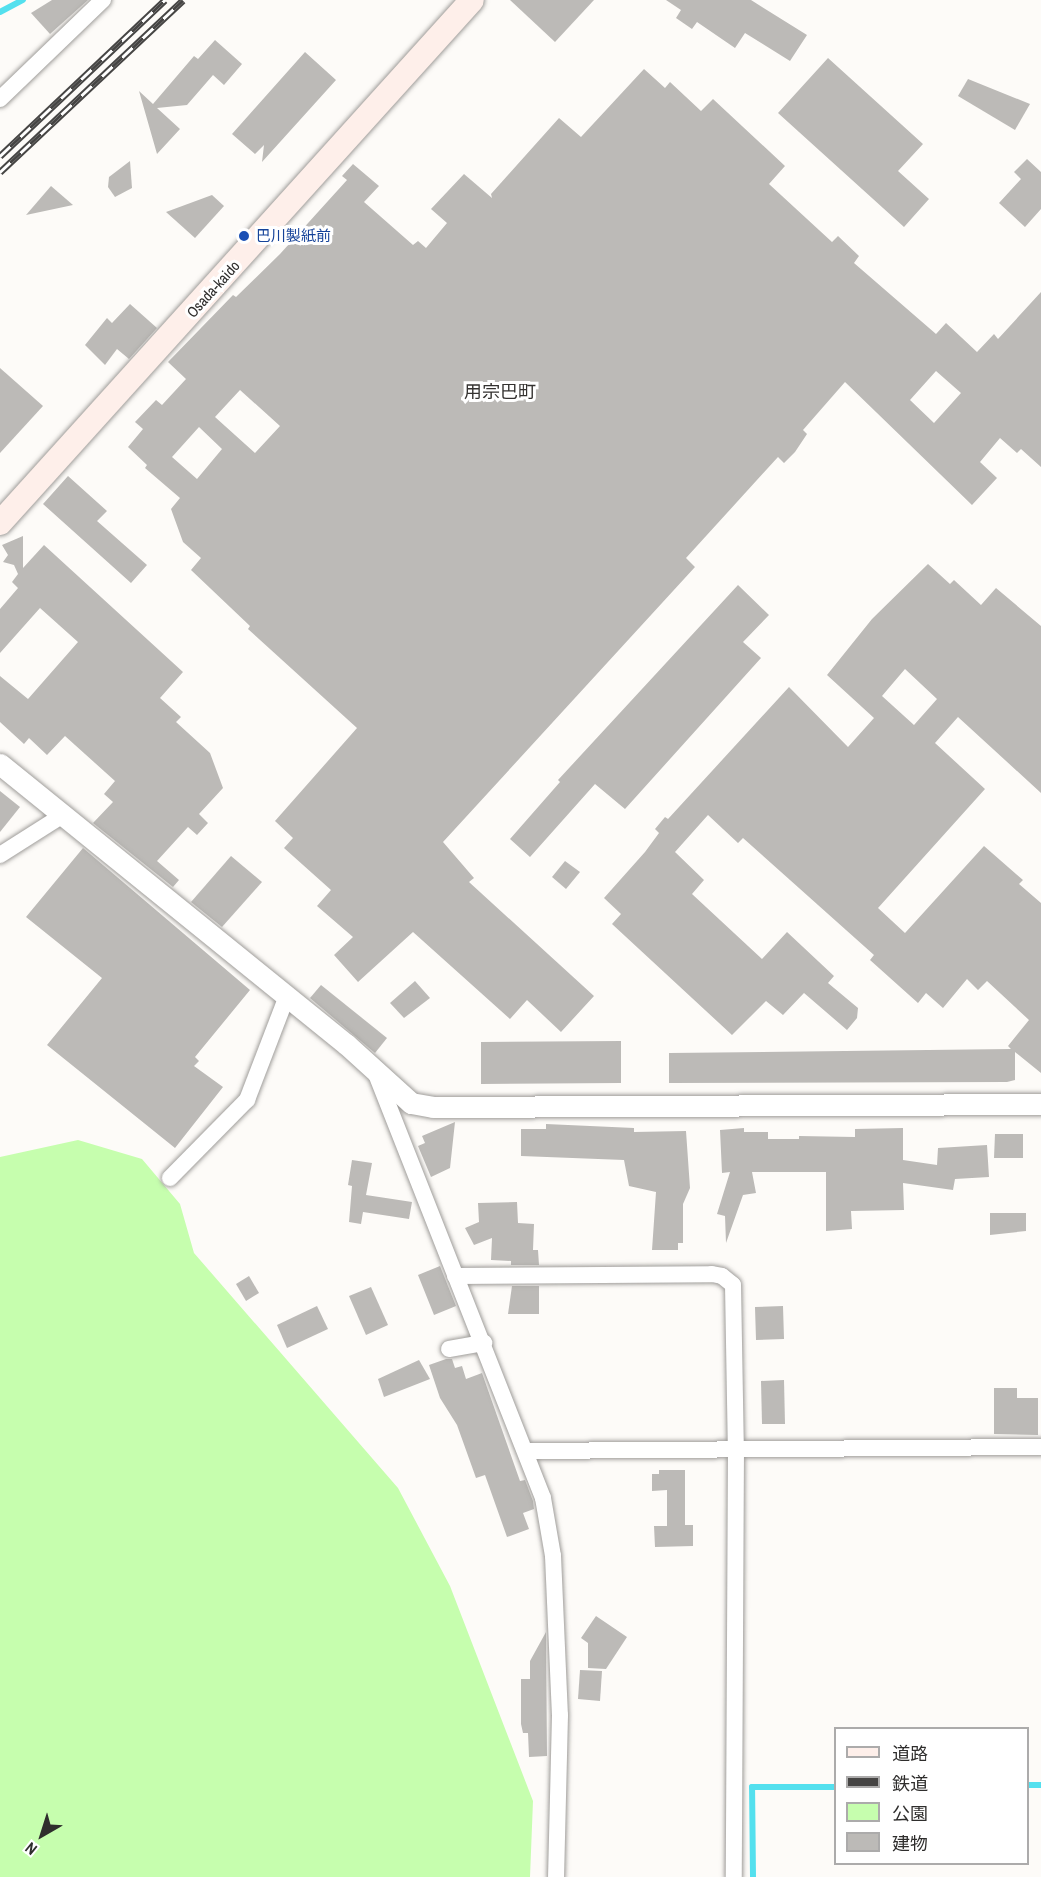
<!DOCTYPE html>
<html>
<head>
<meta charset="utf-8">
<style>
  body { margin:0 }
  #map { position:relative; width:1041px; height:1877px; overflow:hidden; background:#fdfbf8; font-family:"Archivo Narrow","Noto Sans JP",sans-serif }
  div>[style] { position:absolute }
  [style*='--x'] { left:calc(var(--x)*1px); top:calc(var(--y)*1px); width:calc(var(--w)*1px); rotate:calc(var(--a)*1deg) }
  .green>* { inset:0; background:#c6feae }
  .stream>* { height:6px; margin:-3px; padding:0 3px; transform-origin:3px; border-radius:3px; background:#54e0ee }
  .building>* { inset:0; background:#bcbab7 }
  .roads { filter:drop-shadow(0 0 2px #9f9d9a) drop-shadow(0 0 2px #9f9d9a) }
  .minor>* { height:16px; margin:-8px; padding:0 8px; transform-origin:8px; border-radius:8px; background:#fff }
  .tertiary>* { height:21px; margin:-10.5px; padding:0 10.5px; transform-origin:10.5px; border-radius:10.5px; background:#fff }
  .secondary>* { height:24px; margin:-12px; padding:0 12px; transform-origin:12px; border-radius:12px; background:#feefea }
  .rail>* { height:7px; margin-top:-3.5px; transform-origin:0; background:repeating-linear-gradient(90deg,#fff 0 14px,#464544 0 28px); box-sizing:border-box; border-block:2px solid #464544 }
  .dots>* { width:16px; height:16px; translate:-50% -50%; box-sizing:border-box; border:3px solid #fff; border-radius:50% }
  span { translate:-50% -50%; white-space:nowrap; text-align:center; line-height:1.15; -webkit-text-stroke:6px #fff; paint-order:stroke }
  .transit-label { font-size:15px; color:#164399 }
  .left { translate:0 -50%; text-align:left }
  .street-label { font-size:15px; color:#2f2e2d }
  .quarter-label { font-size:18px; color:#343230 }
  .legend { position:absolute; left:834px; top:1727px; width:195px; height:138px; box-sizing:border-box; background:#fff; border:2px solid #acabab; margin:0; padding:8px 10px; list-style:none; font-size:18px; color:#2f2e2d }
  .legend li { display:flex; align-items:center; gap:12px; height:30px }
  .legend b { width:30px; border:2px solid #acabab }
  .north { position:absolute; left:12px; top:1805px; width:60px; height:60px; -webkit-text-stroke:4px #fff; paint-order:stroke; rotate:219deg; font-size:16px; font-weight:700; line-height:24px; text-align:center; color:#2f2e2d }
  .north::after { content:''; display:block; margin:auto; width:21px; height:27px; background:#2f2e2d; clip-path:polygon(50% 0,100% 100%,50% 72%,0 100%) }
</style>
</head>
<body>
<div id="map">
  <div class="green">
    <div style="clip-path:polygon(78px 1140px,142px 1159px,180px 1204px,194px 1253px,398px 1488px,450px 1586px,533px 1801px,530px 1877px,0 1877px,0 1157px)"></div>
  </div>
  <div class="stream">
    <div style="--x:0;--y:12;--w:26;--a:-28"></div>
    <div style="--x:1028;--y:1785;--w:13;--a:0"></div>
    <div style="--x:753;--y:1877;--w:90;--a:-90.6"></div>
    <div style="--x:752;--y:1787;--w:84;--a:0"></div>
  </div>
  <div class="building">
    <div style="clip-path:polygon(52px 0,88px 0,50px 34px,31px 13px)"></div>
    <div style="clip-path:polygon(510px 0,594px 0,555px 42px)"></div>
    <div style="clip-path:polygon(666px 0,751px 0,807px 35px,790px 61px,745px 33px,735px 48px,697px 22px,692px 29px,676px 18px,681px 10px)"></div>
    <div style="clip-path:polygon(215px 40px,242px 64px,224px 85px,213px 75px,187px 105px,157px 108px,180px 129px,157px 154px,139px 91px,153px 104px,194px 56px,198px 59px)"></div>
    <div style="clip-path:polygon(305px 52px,336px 80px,262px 162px,264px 145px,255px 154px,232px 134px)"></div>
    <div style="clip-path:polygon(828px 58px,923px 144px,898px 171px,929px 199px,904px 227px,778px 113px)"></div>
    <div style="clip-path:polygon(evenodd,644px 69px,665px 88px,670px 82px,701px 111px,713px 99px,785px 166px,769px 184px,832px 242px,838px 236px,859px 256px,854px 263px,936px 334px,946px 323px,977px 352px,994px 334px,998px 339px,1041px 292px,1041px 467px,1021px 449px,1017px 453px,1000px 438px,980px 462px,997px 478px,972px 505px,845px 382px,803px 430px,807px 434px,795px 452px,784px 463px,778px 457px,686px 558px,695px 567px,443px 842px,474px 878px,469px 882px,594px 996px,561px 1032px,527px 1000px,510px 1019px,413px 932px,358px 982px,334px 955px,353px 937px,317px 906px,331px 890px,284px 848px,293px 838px,275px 821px,357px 728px,248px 629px,250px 626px,191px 570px,201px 558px,183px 542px,171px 509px,180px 498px,145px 468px,147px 465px,128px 447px,143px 429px,135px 422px,156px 400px,162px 405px,186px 379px,168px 362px,233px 295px,236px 297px,280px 254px,347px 180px,342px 176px,353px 164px,379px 186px,364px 202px,413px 245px,418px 241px,426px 248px,447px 223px,431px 209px,464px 174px,492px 198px,491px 194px,559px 118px,581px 137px,644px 69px,936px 371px,961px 393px,934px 423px,910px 400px,936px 371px,644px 69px,240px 390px,280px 426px,255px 453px,215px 417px,240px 390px,644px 69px,199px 427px,222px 449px,197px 479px,172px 457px,199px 427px)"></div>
    <div style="clip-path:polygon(968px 79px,1030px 104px,1015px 130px,958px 96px)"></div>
    <div style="clip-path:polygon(1027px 159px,1041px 172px,1041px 209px,1025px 227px,999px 203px,1021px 179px,1014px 172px)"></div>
    <div style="clip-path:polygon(130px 161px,132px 188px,115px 197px,108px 187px,109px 177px)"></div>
    <div style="clip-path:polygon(51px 186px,73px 205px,26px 215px)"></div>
    <div style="clip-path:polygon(212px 195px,224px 206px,195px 238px,166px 212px)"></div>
    <div style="clip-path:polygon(130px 304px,157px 328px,129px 359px,117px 349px,105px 365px,85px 345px,107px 318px,112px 323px)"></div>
    <div style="clip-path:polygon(0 368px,43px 406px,0 453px)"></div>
    <div style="clip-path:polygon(68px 476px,107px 511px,97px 521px,147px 565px,131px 583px,43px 504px)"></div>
    <div style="clip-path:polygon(23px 536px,23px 568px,44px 545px,183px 672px,160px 698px,181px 717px,176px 722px,210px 753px,223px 788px,199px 814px,208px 823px,197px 835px,188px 827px,157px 861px,179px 880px,173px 887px,93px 823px,113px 802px,104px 794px,115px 781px,65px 736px,47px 755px,29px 738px,24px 744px,0 722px,0 676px,28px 699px,78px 642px,40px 608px,0 653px,0 609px,18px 588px,12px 582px,18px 574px,14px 565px,3px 562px,8px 555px,2px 545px)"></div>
    <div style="clip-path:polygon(evenodd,928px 564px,950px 584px,954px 580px,981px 605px,996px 588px,1041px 626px,1041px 793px,958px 717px,935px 743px,985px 789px,878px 908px,905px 933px,984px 846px,1023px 880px,1019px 884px,1041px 903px,1041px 1073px,1015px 1052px,1015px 1080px,1007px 1082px,669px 1083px,669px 1053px,1011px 1049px,1008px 1046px,1029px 1020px,987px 981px,978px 990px,967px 979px,943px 1008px,926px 993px,918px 1003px,870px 960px,874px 955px,743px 838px,738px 843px,708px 815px,675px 852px,704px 880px,692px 894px,762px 959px,787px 932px,834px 976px,828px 983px,858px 1008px,857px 1018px,847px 1030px,804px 993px,783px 1015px,766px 1001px,732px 1035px,612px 924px,621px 914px,604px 898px,645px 852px,659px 833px,655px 829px,665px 817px,668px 819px,789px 687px,848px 747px,874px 718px,827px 675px,872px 619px,928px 564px,905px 669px,937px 699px,914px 725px,882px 696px,905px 669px)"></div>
    <div style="clip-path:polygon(738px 585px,769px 615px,743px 642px,761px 658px,625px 809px,595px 784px,530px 857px,510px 839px,560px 782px,558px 780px)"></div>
    <div style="clip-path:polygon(0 791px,20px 807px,0 832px)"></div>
    <div style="clip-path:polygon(83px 848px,250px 990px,195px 1057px,199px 1061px,194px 1066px,223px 1087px,175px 1148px,47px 1045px,102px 978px,26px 917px)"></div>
    <div style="clip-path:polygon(231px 856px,262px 882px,222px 927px,191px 902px)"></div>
    <div style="clip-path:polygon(565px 861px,580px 872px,566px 889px,552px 877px)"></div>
    <div style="clip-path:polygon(415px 981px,430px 998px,404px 1018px,390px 1003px)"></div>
    <div style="clip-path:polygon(321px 985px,387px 1038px,375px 1053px,310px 998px)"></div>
    <div style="clip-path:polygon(621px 1041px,621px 1083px,481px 1084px,481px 1042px)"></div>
    <div style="clip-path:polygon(455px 1122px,450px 1168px,431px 1177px,418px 1146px,425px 1143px,422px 1136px)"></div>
    <div style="clip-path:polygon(546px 1124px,634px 1128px,634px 1132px,686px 1131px,690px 1188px,683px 1204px,683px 1243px,678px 1243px,678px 1250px,652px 1250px,656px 1192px,629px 1186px,624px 1160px,521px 1156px,521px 1129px,546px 1129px)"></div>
    <div style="clip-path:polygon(744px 1128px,744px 1132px,768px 1132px,768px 1139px,799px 1139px,799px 1136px,855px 1137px,855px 1129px,903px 1128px,903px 1160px,937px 1165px,938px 1148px,987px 1145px,989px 1177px,955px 1179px,953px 1190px,903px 1183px,904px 1210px,851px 1211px,852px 1229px,826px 1231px,826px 1172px,752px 1172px,756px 1193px,743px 1195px,726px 1243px,725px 1216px,717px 1214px,730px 1172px,722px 1173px,720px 1130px)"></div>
    <div style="clip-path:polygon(995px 1134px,1023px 1134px,1023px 1158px,994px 1158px)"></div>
    <div style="clip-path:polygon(352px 1160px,372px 1163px,366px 1195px,412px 1202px,409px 1219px,363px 1212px,361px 1224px,349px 1222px,352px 1186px,348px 1185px)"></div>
    <div style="clip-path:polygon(517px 1202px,518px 1223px,534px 1224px,533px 1250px,538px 1250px,539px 1265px,511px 1265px,511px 1261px,491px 1260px,492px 1238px,474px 1245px,465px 1228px,479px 1222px,478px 1203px)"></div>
    <div style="clip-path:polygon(990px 1213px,1026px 1213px,1026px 1231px,990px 1235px)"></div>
    <div style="clip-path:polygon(440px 1266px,456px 1306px,434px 1315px,418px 1275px)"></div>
    <div style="clip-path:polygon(249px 1276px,259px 1293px,246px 1301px,236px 1284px)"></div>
    <div style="clip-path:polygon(512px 1286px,539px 1286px,539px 1314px,508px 1314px)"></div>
    <div style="clip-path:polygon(371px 1287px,388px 1325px,366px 1335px,349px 1296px)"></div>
    <div style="clip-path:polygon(317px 1306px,328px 1329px,287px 1348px,277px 1325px)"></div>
    <div style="clip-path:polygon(783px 1306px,784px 1339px,756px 1340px,755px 1307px)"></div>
    <div style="clip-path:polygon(446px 1359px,452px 1359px,455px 1368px,462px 1366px,466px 1379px,482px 1373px,520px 1481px,525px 1480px,533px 1501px,534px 1509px,523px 1513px,529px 1529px,507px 1537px,485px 1475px,476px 1478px,457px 1425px,440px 1398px,429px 1365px)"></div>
    <div style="clip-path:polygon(419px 1360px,430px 1379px,384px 1397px,378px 1379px)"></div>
    <div style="clip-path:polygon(784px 1380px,785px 1424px,762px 1424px,761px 1381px)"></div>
    <div style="clip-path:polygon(994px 1388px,1017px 1388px,1017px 1398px,1038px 1398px,1038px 1435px,994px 1434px)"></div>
    <div style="clip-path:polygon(659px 1470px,685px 1470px,685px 1525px,693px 1525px,693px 1546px,655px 1547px,654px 1526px,667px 1526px,667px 1490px,652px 1491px,652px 1474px,659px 1474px)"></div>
    <div style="clip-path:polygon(596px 1616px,627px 1637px,606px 1669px,588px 1668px,588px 1643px,581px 1638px)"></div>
    <div style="clip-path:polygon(546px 1632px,547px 1756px,529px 1757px,528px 1733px,523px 1733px,521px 1724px,521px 1679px,530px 1679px,530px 1661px)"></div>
    <div style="clip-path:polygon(580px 1670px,602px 1671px,600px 1701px,578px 1699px)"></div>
  </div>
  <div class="roads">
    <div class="minor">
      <div style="--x:0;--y:99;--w:143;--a:-43.9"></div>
      <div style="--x:0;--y:855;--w:75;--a:-32.4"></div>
      <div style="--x:376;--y:1074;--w:456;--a:68.5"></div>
      <div style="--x:543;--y:1498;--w:59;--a:80.2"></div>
      <div style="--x:553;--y:1556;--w:159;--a:87.5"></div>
      <div style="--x:560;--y:1715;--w:162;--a:91.4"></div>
      <div style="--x:170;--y:1178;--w:110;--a:-45.4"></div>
      <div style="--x:247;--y:1100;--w:111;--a:-69"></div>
      <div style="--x:455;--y:1276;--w:257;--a:-0.4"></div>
      <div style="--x:712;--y:1274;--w:10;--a:11"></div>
      <div style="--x:722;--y:1276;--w:14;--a:39"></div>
      <div style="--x:733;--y:1285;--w:164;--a:89"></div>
      <div style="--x:736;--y:1449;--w:428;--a:90.3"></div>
      <div style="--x:449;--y:1349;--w:36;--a:-10"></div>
      <div style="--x:526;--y:1451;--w:515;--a:-0.45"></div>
    </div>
    <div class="tertiary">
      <div style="--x:0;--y:764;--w:445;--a:39"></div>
      <div style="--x:346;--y:1044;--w:88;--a:42.2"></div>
      <div style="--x:411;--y:1103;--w:22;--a:10"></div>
      <div style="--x:433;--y:1107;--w:608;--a:-0.28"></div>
    </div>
    <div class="secondary">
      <div style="--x:0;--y:523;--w:704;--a:-47.93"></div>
    </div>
  </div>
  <div class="rail">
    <div style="--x:0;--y:156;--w:227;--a:-43.4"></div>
    <div style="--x:0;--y:172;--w:251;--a:-43.2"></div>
  </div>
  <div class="dots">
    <div style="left:244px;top:236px;background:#1a4fb4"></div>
  </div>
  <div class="transit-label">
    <span class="left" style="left:256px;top:236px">巴川製紙前</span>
  </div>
  <div class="street-label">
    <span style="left:213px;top:289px;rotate:-48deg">Osada-kaido</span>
  </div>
  <div class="quarter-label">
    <span style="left:500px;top:392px">用宗巴町</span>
  </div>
  <ul class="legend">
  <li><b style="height:8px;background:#feefea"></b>道路</li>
  <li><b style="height:8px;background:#464544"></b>鉄道</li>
  <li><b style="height:16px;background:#c6feae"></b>公園</li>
  <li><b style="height:16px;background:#bcbab7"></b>建物</li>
  </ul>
  <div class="north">N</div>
</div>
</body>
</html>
